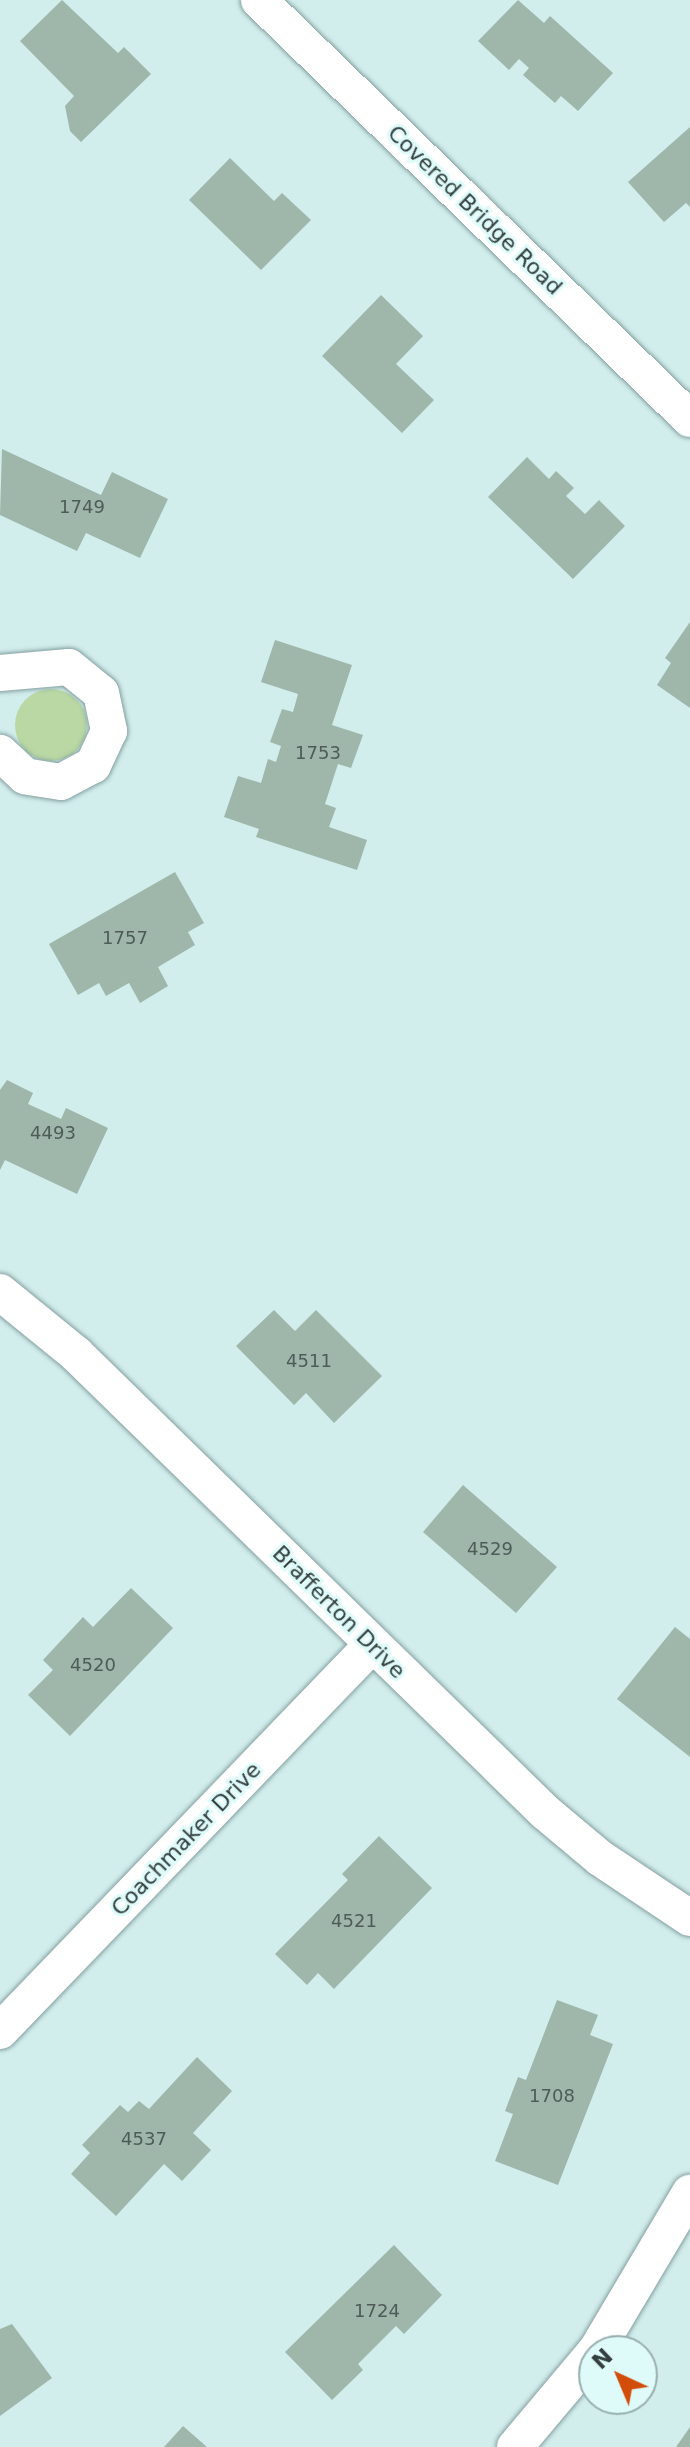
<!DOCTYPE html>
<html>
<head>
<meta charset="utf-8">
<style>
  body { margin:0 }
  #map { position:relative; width:690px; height:2447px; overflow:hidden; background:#d1edec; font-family:"DejaVu Sans",sans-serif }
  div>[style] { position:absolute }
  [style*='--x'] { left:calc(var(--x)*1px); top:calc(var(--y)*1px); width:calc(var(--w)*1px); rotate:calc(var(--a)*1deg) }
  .green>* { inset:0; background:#b9d8a4 }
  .round { border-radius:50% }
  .building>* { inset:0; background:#9fb6aa }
  .roads { filter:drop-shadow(0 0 2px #849f9f) drop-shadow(0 0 2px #849f9f) }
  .minor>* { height:36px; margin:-18px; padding:0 18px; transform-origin:18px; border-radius:18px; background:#fff }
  span { translate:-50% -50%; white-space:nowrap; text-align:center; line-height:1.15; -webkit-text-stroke:6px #defbfa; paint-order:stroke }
  .number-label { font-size:18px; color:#4e5c59 }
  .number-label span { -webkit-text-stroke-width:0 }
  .street-label { font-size:22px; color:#333e3e }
  .north { position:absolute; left:578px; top:2335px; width:80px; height:80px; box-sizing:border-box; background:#defbfa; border:2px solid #9aafaf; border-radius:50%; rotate:316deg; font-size:22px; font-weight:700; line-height:32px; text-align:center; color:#333e3e }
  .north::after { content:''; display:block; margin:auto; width:28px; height:36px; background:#d24d09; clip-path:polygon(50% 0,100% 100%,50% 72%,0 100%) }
</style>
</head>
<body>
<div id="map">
  <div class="green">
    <div class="round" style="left:15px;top:689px;width:72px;height:72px"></div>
  </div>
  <div class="building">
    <div style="clip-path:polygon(62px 0,118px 53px,124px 47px,151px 74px,81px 142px,70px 131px,65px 106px,74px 96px,20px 41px)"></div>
    <div style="clip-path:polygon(518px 0,544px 23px,550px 16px,613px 73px,578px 111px,561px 96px,555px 103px,523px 75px,529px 68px,519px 59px,509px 70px,478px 41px)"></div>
    <div style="clip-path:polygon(690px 127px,690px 207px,686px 203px,664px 222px,628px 182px)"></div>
    <div style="clip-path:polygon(230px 158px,274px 201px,282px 193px,311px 220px,261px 270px,189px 200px)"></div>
    <div style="clip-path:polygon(381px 295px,423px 336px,396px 364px,434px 400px,402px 433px,322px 356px)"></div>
    <div style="clip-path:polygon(2px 449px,101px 495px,112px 472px,168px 499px,140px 558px,86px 533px,77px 551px,0 515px)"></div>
    <div style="clip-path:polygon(527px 457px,549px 479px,556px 471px,574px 488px,566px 496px,585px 514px,599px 500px,625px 526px,573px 579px,488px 497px)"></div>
    <div style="clip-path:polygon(690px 622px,690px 708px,657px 685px,671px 663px,665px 658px)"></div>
    <div style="clip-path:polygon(275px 640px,352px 665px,332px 725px,363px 735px,351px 768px,338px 764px,325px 804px,336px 808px,329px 827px,367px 840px,357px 870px,256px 837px,259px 829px,224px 817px,238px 776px,261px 783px,268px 759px,276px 762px,281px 746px,270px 742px,282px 709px,293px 712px,298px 694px,261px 682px)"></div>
    <div style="clip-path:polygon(175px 872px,204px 923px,188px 932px,195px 945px,158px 967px,168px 986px,140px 1003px,129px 983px,106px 996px,99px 983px,78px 995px,49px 944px)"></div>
    <div style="clip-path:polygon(7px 1080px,33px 1093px,28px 1104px,61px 1119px,66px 1108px,108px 1128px,77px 1194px,5px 1160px,0 1170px,0 1090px)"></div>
    <div style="clip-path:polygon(274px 1310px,295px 1331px,316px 1310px,382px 1376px,334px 1423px,306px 1393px,294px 1405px,236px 1346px)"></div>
    <div style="clip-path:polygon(463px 1485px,557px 1567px,516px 1613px,423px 1532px)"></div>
    <div style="clip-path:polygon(131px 1588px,173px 1628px,70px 1736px,28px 1695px,53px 1670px,43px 1660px,83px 1617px,93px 1627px)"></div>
    <div style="clip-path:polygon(675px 1627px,690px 1639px,690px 1757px,617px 1699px)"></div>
    <div style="clip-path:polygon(379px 1836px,432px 1888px,334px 1989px,318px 1973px,307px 1985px,275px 1954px,348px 1880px,342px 1874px)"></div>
    <div style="clip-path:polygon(557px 2000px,598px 2015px,590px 2035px,613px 2044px,558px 2185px,495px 2161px,513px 2114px,505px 2111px,518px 2077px,526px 2080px)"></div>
    <div style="clip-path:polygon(197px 2057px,232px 2091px,193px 2133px,211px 2150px,182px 2181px,164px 2164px,116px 2216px,71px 2174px,90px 2153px,82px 2145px,120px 2105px,128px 2112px,139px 2101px,149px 2109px)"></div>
    <div style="clip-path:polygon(394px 2245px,442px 2295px,404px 2334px,396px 2326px,358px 2364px,363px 2370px,332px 2400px,285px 2352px)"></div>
    <div style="clip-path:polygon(12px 2324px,52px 2378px,0 2416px,0 2329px)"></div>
    <div style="clip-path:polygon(183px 2426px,207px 2447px,164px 2447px)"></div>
    <div style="clip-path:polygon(690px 2427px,690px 2447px,676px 2447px)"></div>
  </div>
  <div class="roads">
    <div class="minor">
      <div style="--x:259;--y:0;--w:601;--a:44.19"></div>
      <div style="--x:0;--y:673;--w:69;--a:-5"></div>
      <div style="--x:69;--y:667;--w:41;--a:39.1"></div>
      <div style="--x:101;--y:693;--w:39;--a:78"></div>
      <div style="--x:109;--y:731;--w:38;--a:115"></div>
      <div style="--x:93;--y:765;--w:36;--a:152"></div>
      <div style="--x:61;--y:782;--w:36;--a:-171"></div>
      <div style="--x:25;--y:776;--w:34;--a:-137"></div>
      <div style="--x:0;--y:1292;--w:98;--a:39.2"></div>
      <div style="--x:76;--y:1354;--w:656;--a:44.32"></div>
      <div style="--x:545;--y:1812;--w:72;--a:39.9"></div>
      <div style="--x:600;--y:1858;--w:108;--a:33.7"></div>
      <div style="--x:0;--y:2031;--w:535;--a:-46.06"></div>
      <div style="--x:596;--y:2351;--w:184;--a:-59.3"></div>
      <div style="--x:515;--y:2447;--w:123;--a:-50"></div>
    </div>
  </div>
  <div class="number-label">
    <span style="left:82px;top:507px">1749</span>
    <span style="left:318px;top:753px">1753</span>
    <span style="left:125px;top:938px">1757</span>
    <span style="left:53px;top:1133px">4493</span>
    <span style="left:309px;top:1361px">4511</span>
    <span style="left:490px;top:1549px">4529</span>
    <span style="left:93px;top:1665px">4520</span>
    <span style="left:354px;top:1921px">4521</span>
    <span style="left:552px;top:2096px">1708</span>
    <span style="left:144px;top:2139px">4537</span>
    <span style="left:377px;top:2311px">1724</span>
  </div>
  <div class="street-label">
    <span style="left:475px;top:210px;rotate:44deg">Covered Bridge Road</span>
    <span style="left:339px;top:1612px;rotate:45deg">Brafferton Drive</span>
    <span style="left:186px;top:1839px;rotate:-46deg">Coachmaker Drive</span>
  </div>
  <div class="north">N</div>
</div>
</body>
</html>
